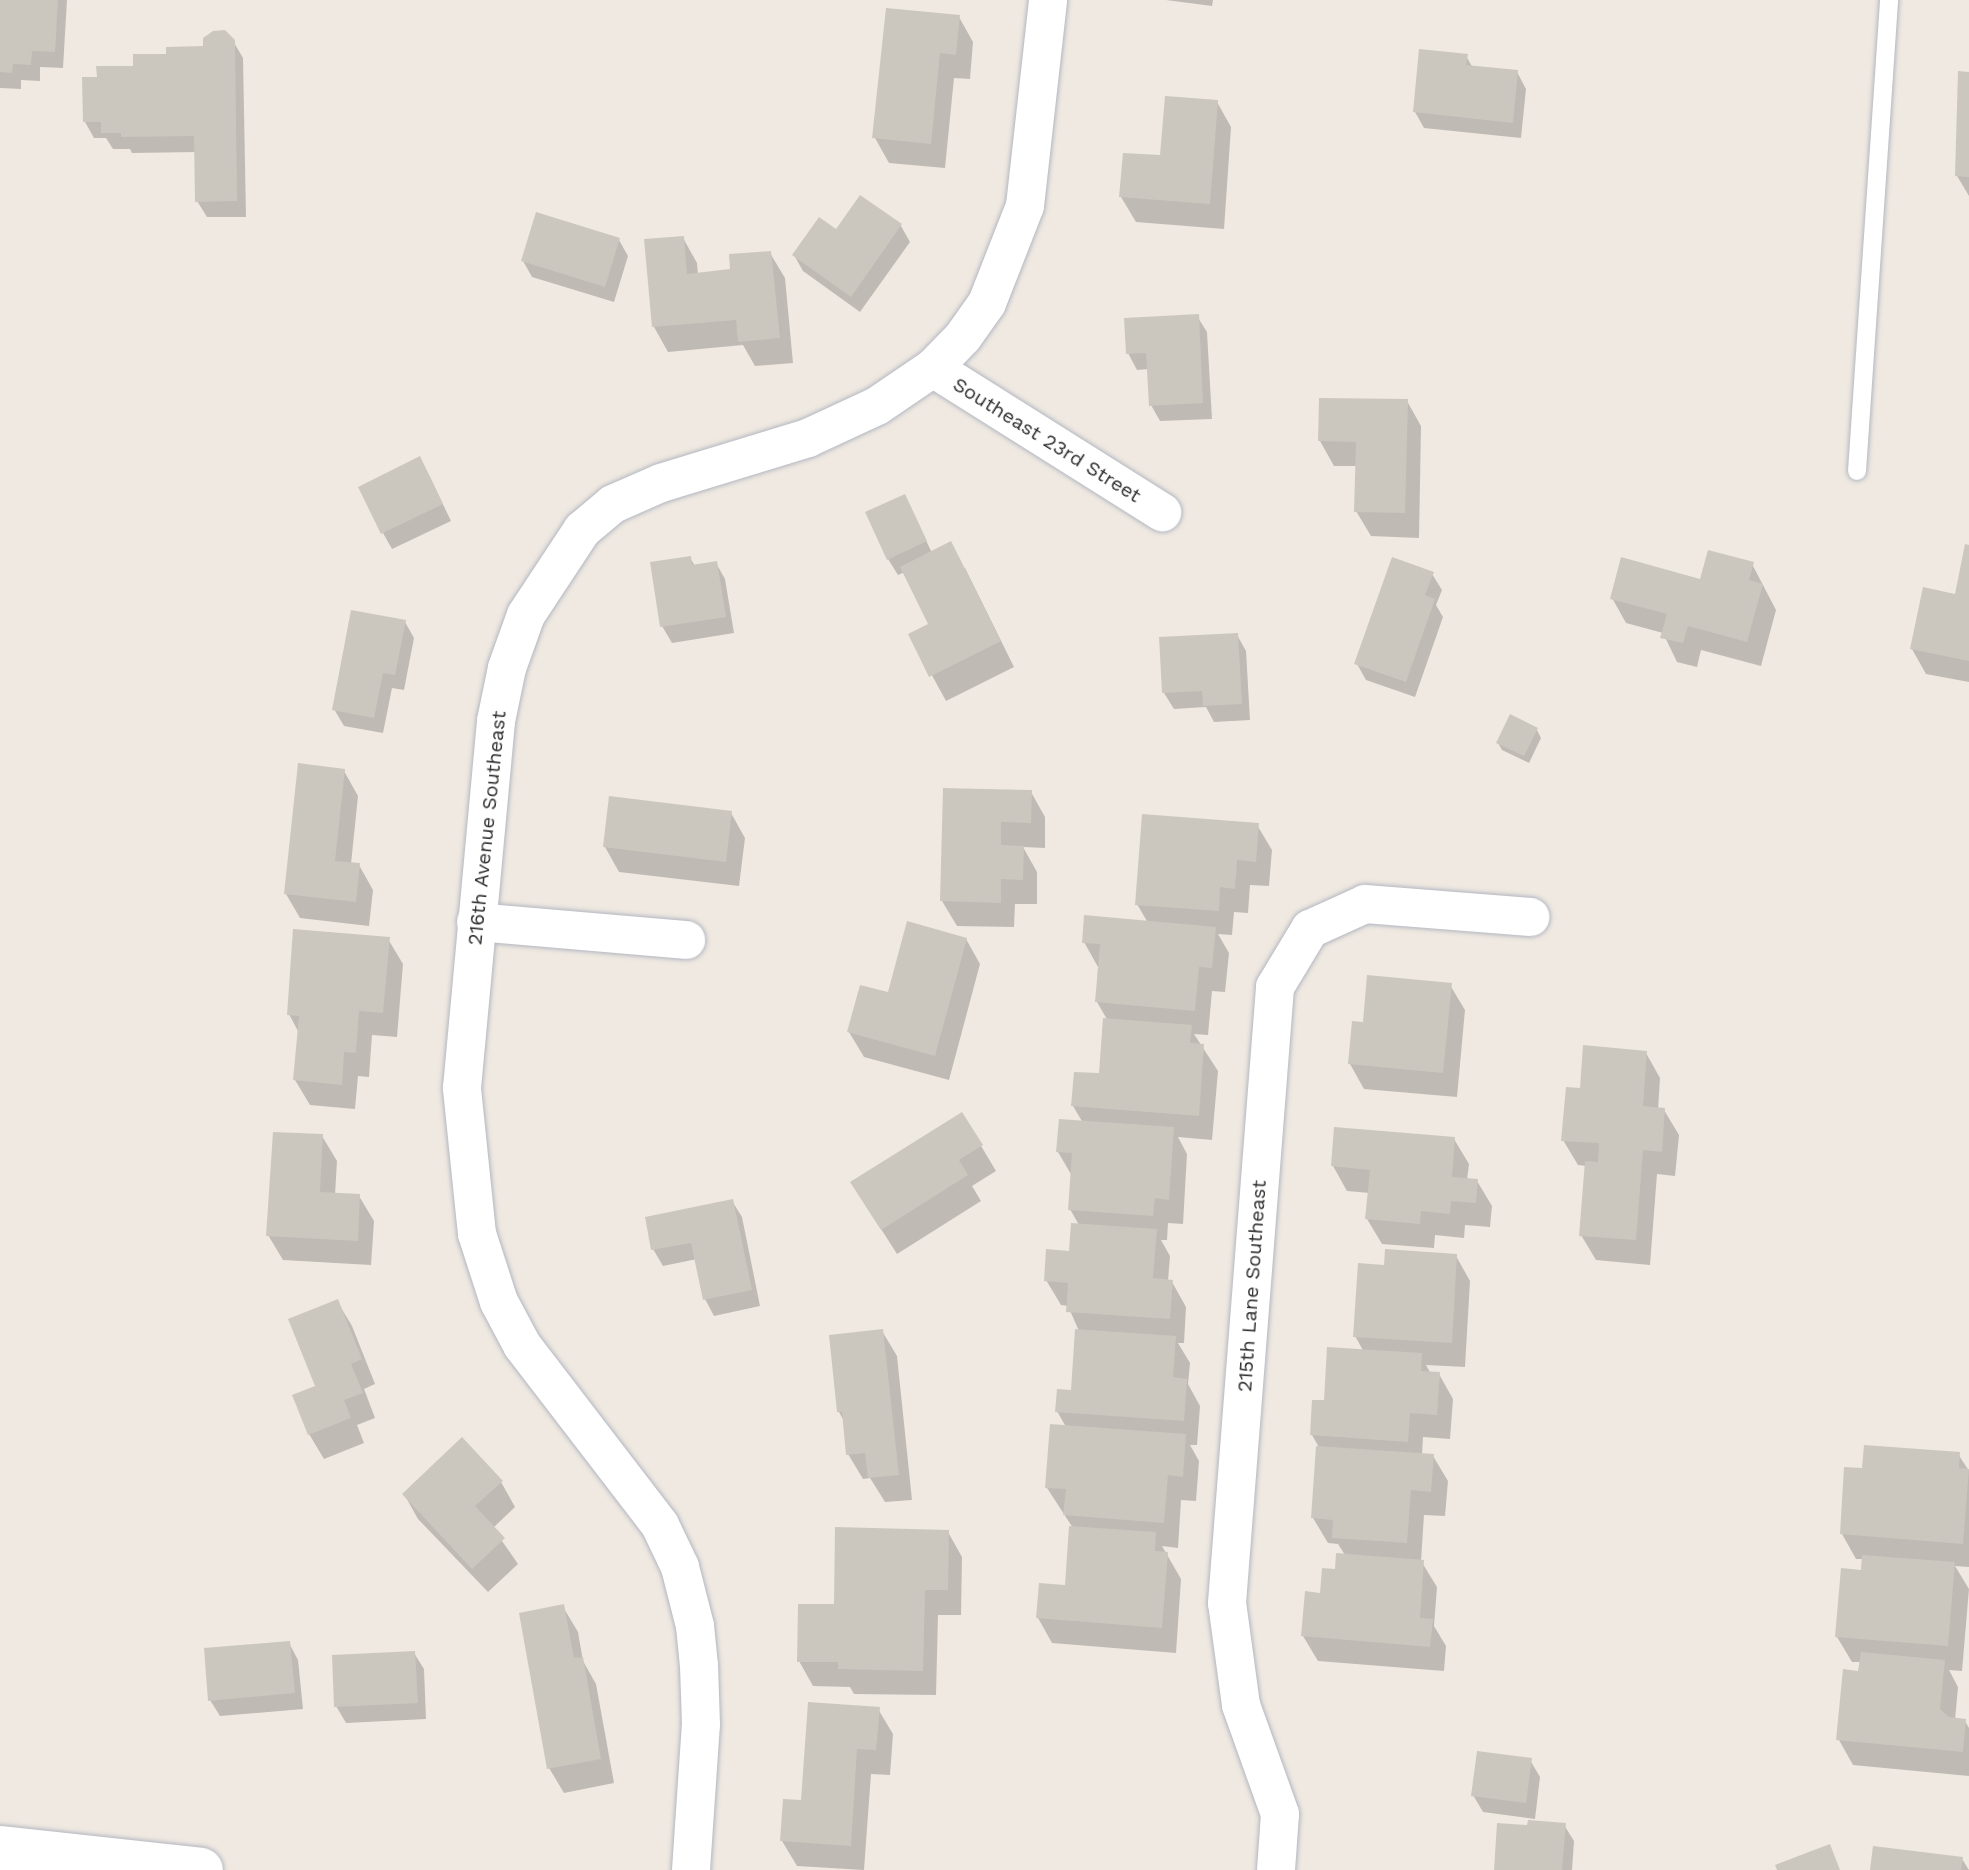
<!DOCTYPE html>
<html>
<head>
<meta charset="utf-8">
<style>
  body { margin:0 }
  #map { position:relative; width:1969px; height:1870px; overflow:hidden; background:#efe9e1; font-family:"Work Sans",sans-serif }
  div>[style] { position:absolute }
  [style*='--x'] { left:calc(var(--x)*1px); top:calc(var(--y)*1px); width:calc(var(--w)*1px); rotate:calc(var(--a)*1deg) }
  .shadow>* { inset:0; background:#0003 }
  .building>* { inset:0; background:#cbc7bf }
  .roads { filter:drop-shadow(0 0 2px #b4b7c1) drop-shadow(0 0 2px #b4b7c1) }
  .lane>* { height:18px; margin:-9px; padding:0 9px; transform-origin:9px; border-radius:9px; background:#fff }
  .street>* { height:38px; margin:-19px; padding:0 19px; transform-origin:19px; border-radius:19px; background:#fff }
  .secondary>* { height:44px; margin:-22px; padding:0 22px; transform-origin:22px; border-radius:22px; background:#fff }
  span { translate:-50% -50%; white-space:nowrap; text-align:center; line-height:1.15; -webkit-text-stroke:7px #fff; paint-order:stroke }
  .street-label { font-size:20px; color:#2e2e2e }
</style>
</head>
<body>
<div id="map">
  <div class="shadow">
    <div style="clip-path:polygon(0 0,67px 0,63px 68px,40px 67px,40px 81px,21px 80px,21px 89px,0 88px)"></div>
    <div style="clip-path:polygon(1166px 0,1213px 0,1212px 6px)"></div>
    <div style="clip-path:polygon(959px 17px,973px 42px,970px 79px,954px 78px,945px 168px,889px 163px,875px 138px)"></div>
    <div style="clip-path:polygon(233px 41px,243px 58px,246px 217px,207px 217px,197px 201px,197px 152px,132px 153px,130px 149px,113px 149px,106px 138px,94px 138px,85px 122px,99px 79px,168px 56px)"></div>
    <div style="clip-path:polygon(1466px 56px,1473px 68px,1517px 72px,1526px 89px,1521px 138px,1424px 128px,1415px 112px)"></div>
    <div style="clip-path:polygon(1969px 74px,1969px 196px,1957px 176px)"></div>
    <div style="clip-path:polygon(1217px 102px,1231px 127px,1224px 229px,1136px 222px,1121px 197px)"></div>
    <div style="clip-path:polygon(901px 226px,910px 242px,860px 312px,803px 271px,794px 255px,836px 232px)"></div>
    <div style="clip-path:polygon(683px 238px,697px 263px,698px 275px,733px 271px,770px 253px,785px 278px,793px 363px,755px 366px,743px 345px,668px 352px,654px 327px)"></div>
    <div style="clip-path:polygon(619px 240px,628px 256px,614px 302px,532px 277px,523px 261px)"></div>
    <div style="clip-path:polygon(1197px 316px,1207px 332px,1212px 419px,1160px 421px,1151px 405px,1149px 369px,1137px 370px,1128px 353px)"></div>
    <div style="clip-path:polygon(1407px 401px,1421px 426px,1419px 538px,1371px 536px,1356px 511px,1358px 466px,1334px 466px,1320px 441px)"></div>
    <div style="clip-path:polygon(429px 475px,451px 521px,392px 549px,383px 533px)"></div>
    <div style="clip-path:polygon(905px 496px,932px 553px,965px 568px,1014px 667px,946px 701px,910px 635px,931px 625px,905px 572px,898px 575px,888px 559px)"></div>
    <div style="clip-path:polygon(1969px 547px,1969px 682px,1926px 674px,1912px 649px,1957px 596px)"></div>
    <div style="clip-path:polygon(690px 558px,695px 566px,716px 563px,725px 579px,734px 633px,672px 643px,662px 626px)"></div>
    <div style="clip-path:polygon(1752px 564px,1776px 610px,1761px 666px,1701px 650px,1697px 667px,1677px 662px,1663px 633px,1626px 623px,1612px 598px,1702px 581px)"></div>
    <div style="clip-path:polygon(1432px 574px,1442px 590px,1436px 605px,1443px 617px,1415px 697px,1366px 680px,1357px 664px)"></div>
    <div style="clip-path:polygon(405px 622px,414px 638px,404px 690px,392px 688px,383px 733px,344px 726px,334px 709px)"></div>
    <div style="clip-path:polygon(1237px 635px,1246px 651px,1250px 720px,1214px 722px,1206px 707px,1174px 709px,1164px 693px)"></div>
    <div style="clip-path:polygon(1537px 730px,1541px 738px,1529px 763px,1502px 750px,1498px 743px)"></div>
    <div style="clip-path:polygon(344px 771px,358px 796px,351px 864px,359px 865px,373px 890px,369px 926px,300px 918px,286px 894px)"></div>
    <div style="clip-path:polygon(945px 790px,1031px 792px,1045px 817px,1045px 848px,1023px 847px,1037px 872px,1037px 904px,1015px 904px,1014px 927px,957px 926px,942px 901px)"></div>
    <div style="clip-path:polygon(731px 813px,745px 838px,739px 886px,619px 872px,605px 847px)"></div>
    <div style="clip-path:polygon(1257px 825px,1272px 850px,1269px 886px,1250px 885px,1248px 913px,1234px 912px,1232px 935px,1218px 934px,1229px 953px,1225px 992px,1212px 991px,1208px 1035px,1194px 1034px,1218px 1071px,1212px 1140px,1178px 1137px,1187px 1154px,1183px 1224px,1168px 1223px,1167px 1240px,1161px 1240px,1170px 1256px,1168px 1281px,1172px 1282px,1186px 1307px,1184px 1343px,1178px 1343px,1190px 1363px,1188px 1384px,1200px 1406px,1197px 1445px,1190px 1445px,1199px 1461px,1196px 1501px,1181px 1500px,1178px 1548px,1162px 1546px,1181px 1579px,1176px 1653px,1052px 1643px,1038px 1618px,1067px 1587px,1073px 1528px,1047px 1488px,1066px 1427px,1057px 1411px,1072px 1392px,1079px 1331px,1068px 1306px,1061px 1305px,1046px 1280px,1071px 1254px,1079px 1225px,1070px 1209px,1072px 1176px,1058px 1152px,1083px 1123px,1073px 1106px,1101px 1076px,1108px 1021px,1097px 1002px,1098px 967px,1084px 942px,1148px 923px,1137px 904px)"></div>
    <div style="clip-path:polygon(388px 939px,403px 964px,397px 1037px,372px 1035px,369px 1077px,358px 1076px,355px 1109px,310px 1105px,295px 1080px,299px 1033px,289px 1014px)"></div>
    <div style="clip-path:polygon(966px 939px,980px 964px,949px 1080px,864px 1057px,849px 1032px)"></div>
    <div style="clip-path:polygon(1450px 985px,1465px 1010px,1457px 1097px,1364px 1089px,1350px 1064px)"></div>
    <div style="clip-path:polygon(1646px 1053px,1660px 1078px,1658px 1110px,1664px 1110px,1679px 1135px,1675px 1176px,1657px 1174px,1650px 1265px,1596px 1260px,1581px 1235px,1587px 1166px,1578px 1165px,1563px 1140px,1582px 1091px)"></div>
    <div style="clip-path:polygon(962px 1114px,996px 1171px,972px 1186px,981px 1201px,897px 1254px,867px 1207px)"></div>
    <div style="clip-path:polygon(322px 1136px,337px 1161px,335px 1195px,359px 1196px,374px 1221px,371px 1265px,283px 1260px,268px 1235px)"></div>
    <div style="clip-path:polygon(1454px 1139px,1469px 1164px,1467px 1180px,1477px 1181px,1492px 1206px,1490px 1227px,1465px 1225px,1464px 1238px,1435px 1235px,1434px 1248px,1382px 1244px,1367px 1219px,1370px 1193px,1347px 1191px,1333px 1166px)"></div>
    <div style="clip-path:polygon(732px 1201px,742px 1217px,760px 1306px,714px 1316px,705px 1299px,697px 1259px,663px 1266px,653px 1249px)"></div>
    <div style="clip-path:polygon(1456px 1256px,1470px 1281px,1465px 1367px,1426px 1365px,1431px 1374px,1439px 1374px,1453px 1399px,1450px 1439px,1423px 1437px,1422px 1455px,1433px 1456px,1448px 1481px,1445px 1516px,1424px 1515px,1421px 1561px,1437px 1587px,1434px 1626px,1446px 1646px,1444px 1671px,1318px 1661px,1303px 1636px,1345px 1555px,1338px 1544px,1328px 1543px,1313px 1518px,1320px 1449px,1312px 1435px,1325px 1402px,1364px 1352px,1355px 1336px,1386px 1267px)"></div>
    <div style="clip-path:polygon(337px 1301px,352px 1326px,375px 1384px,364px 1389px,375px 1418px,357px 1425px,364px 1443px,324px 1459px,309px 1434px)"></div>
    <div style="clip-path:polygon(882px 1331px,897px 1356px,912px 1500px,885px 1502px,870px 1478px,863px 1479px,848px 1454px,845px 1423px,839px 1412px)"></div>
    <div style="clip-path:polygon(1958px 1454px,1969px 1471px,1969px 1567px,1955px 1566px,1969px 1589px,1962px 1671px,1949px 1670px,1958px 1687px,1955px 1720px,1965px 1721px,1969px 1728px,1969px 1776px,1853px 1765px,1839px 1740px,1861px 1662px,1852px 1662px,1837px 1637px,1862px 1572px,1864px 1559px,1856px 1559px,1842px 1534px,1864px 1470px)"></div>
    <div style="clip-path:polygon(501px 1482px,515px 1507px,493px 1528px,518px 1564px,488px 1592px,418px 1519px,404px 1494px)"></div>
    <div style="clip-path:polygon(948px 1532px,962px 1557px,961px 1615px,938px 1615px,936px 1695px,854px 1694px,850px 1687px,813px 1686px,799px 1661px,836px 1607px)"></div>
    <div style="clip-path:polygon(563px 1607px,578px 1632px,583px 1661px,596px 1684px,614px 1783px,564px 1793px,549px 1768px)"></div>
    <div style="clip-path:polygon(289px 1643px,298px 1660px,303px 1709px,220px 1716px,210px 1700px)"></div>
    <div style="clip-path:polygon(414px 1653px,424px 1669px,426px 1719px,346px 1723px,336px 1706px)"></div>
    <div style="clip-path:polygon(878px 1709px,893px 1734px,890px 1775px,871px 1774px,864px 1870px,797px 1866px,782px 1841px,803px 1802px)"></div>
    <div style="clip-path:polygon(1530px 1760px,1540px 1777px,1535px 1819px,1483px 1812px,1473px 1795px)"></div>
    <div style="clip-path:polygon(1564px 1825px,1574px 1841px,1572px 1870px,1496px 1870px,1529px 1827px)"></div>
    <div style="clip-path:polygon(1962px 1859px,1969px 1870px,1872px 1870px)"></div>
  </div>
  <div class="building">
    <div style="clip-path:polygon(0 0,58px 0,55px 52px,32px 51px,31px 65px,13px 64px,12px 73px,0 72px)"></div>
    <div style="clip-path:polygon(886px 8px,960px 15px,956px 55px,940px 53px,931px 144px,872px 138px)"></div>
    <div style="clip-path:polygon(225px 30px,235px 40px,237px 201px,195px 202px,194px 136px,121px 137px,121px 133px,101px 133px,101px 122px,83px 122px,82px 77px,97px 77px,96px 66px,133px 66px,133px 54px,166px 54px,166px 47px,203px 46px,203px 38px,213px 31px)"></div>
    <div style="clip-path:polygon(1419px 49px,1468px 54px,1466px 65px,1518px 70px,1513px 123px,1413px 112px)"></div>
    <div style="clip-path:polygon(1958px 71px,1969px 72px,1969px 177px,1955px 176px)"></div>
    <div style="clip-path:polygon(1165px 96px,1218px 100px,1210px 204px,1119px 197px,1123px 153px,1160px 155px)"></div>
    <div style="clip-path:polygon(860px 195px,902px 224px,851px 297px,792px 255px,819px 217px,836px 229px)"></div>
    <div style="clip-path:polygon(536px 212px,620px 238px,605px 287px,521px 261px)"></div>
    <div style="clip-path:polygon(684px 236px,687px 274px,730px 269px,729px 254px,771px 251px,780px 338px,738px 342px,736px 320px,652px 327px,644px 239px)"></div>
    <div style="clip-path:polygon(1199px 314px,1203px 403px,1149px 406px,1146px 353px,1126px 354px,1124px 318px)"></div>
    <div style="clip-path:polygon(1319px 398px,1408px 399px,1405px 513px,1354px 512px,1356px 442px,1318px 441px)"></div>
    <div style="clip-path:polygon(420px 456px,443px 504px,381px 534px,358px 487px)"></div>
    <div style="clip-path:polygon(905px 494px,927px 541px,887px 560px,865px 512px)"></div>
    <div style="clip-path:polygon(951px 541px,1001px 641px,929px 677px,908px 634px,928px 624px,900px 567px)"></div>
    <div style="clip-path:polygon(1965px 544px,1969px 545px,1969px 661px,1910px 649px,1923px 587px,1955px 594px)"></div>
    <div style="clip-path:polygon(1708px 550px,1754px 562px,1749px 580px,1763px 584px,1747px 642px,1688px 626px,1683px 643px,1660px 638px,1667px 614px,1610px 599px,1621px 557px,1700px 579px)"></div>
    <div style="clip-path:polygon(691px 556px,692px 565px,717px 561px,726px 617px,660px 627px,650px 562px)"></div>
    <div style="clip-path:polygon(1392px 557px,1434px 572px,1425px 595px,1435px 599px,1406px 682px,1354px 664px)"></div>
    <div style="clip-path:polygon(351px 610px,406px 620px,395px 675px,383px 673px,374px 718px,332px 710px)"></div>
    <div style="clip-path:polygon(1238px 633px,1242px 704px,1203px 706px,1202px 691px,1162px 693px,1159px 637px)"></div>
    <div style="clip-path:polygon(1510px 714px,1538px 728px,1524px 756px,1496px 743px)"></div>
    <div style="clip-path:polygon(298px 763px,345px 769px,335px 861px,360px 863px,356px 902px,284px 894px)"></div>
    <div style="clip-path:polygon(943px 788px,1032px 790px,1031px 823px,1001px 822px,1001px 845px,1024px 846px,1023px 880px,1001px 879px,1001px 903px,940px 901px)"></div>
    <div style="clip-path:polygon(609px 796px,732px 811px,726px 862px,603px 847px)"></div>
    <div style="clip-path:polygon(1142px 814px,1259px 823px,1256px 862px,1237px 860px,1235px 889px,1220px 887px,1219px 911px,1135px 905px)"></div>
    <div style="clip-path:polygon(1084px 915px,1216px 927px,1212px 968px,1199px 967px,1195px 1011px,1095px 1002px,1100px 944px,1082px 943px)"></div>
    <div style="clip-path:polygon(907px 921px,967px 938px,935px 1056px,847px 1032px,860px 985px,888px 992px)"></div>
    <div style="clip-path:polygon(293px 929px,390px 937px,383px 1013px,359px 1011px,356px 1053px,344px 1052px,342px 1085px,293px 1080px,299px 1016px,287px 1015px)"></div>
    <div style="clip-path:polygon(1367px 975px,1452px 983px,1443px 1073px,1348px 1064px,1352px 1021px,1363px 1022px)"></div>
    <div style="clip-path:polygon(1103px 1018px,1192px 1025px,1190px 1043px,1204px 1044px,1199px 1116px,1071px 1106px,1074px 1072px,1099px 1073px)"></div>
    <div style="clip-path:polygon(1583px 1045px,1647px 1051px,1643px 1106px,1665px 1108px,1662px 1152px,1643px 1150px,1636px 1240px,1579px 1236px,1585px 1161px,1598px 1162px,1599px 1143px,1561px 1141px,1566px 1087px,1580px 1088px)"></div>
    <div style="clip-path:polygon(962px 1112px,983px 1145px,959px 1160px,968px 1175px,881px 1230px,850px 1182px)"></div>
    <div style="clip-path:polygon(1059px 1119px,1174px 1127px,1169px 1200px,1155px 1198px,1153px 1216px,1068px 1210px,1072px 1153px,1056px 1152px)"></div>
    <div style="clip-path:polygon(1334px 1127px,1455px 1137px,1452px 1177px,1478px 1179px,1476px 1203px,1451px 1201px,1450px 1214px,1421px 1211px,1420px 1224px,1365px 1219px,1370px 1170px,1331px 1166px)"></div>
    <div style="clip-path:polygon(273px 1132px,323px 1134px,320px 1192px,360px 1194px,358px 1241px,266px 1236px)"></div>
    <div style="clip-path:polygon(733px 1199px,752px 1290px,703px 1300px,691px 1243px,651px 1250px,645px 1217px)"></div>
    <div style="clip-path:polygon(1071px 1223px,1157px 1229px,1153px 1278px,1173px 1280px,1170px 1319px,1066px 1312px,1068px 1283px,1044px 1281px,1046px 1249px,1069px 1251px)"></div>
    <div style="clip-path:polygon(1385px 1249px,1457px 1254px,1452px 1343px,1353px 1337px,1358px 1263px,1384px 1265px)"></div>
    <div style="clip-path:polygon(338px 1299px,362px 1359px,351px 1364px,363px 1393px,344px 1400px,351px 1418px,308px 1435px,292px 1395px,315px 1386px,288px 1319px)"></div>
    <div style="clip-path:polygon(883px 1329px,899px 1475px,868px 1478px,865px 1453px,846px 1455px,842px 1412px,837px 1412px,829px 1335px)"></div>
    <div style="clip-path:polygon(1075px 1329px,1176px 1336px,1173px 1377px,1187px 1379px,1184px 1421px,1055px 1412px,1057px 1389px,1071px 1390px)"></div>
    <div style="clip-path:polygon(1327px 1347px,1422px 1353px,1421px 1371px,1440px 1372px,1437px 1415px,1410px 1413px,1408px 1442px,1310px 1435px,1312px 1400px,1324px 1400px)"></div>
    <div style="clip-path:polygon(1050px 1424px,1186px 1434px,1183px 1477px,1168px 1475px,1164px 1523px,1063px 1515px,1066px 1489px,1045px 1488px)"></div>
    <div style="clip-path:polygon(462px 1437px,503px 1481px,475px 1506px,505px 1538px,472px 1569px,402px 1494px)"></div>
    <div style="clip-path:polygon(1864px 1445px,1960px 1452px,1959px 1468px,1969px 1469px,1963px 1544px,1840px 1534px,1844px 1467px,1862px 1468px)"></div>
    <div style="clip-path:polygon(1316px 1446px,1434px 1454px,1431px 1492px,1411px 1490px,1407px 1543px,1332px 1538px,1333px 1520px,1311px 1518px)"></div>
    <div style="clip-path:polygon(1069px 1526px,1156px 1532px,1155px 1551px,1168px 1552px,1162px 1628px,1036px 1618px,1039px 1583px,1065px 1585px)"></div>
    <div style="clip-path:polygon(835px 1527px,949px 1530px,948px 1590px,925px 1590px,923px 1671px,838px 1669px,838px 1662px,797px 1662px,798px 1604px,834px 1604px)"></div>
    <div style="clip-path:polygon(1336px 1553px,1424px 1560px,1420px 1618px,1433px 1619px,1430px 1647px,1301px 1636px,1305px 1591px,1320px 1593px,1322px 1568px,1335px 1569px)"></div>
    <div style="clip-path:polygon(1862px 1555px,1955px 1562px,1948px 1646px,1835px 1637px,1841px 1568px,1861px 1570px)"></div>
    <div style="clip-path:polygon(564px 1604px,574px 1658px,583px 1657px,601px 1759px,547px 1769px,519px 1613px)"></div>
    <div style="clip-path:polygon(290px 1641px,295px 1693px,208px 1701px,204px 1648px)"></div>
    <div style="clip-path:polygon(415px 1651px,418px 1703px,334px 1707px,332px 1655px)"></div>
    <div style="clip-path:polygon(1861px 1652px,1945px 1660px,1940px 1709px,1949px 1717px,1966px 1719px,1963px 1752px,1836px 1740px,1843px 1669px,1858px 1671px)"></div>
    <div style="clip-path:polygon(808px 1702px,880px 1707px,876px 1750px,857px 1749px,851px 1846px,780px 1841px,783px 1799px,801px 1800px)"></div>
    <div style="clip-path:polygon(1477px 1751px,1532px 1758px,1526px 1803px,1471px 1796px)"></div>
    <div style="clip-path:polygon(1528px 1820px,1566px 1823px,1562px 1870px,1494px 1870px,1497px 1823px,1527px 1825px)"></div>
    <div style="clip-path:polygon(1830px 1844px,1840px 1870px,1777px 1870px,1775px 1865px)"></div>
    <div style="clip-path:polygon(1873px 1846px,1963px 1857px,1961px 1870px,1870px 1870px)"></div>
  </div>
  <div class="roads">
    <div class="lane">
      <div style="--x:1857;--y:471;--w:472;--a:-86.1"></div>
    </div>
    <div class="street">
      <div style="--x:933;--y:368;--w:271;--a:32.2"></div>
      <div style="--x:476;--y:922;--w:211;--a:4.9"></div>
      <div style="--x:691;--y:1870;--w:145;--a:-86.1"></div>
      <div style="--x:701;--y:1725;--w:59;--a:-91.9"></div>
      <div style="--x:699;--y:1666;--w:40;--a:-95.7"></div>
      <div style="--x:695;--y:1626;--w:61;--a:-104.3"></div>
      <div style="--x:680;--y:1567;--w:47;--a:-115.5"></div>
      <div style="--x:660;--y:1525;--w:227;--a:-127.5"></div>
      <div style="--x:522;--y:1345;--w:49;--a:-118.1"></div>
      <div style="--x:499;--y:1302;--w:71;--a:-107.9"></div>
      <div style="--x:477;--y:1234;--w:147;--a:-95.9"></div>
      <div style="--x:462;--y:1088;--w:369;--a:-84.7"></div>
      <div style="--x:496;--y:721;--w:54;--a:-78.3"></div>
      <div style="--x:507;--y:668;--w:56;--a:-70.3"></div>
      <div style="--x:526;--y:615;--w:102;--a:-56.6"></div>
      <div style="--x:582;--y:530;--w:40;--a:-40"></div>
      <div style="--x:613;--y:504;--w:52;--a:-23.6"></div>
      <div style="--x:661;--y:483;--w:154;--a:-17"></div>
      <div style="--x:808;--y:438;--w:76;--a:-24.9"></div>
      <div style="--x:877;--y:406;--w:68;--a:-34.2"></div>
      <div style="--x:933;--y:368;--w:43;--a:-45.9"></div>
      <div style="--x:963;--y:337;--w:42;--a:-54.8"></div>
      <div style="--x:987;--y:303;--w:104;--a:-68.6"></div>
      <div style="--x:1025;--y:206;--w:207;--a:-83.6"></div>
      <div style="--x:1276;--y:1870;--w:56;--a:-85.9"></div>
      <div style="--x:1280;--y:1814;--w:116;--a:-109.7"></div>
      <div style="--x:1241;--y:1705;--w:103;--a:-97.8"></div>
      <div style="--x:1227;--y:1603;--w:618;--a:-85.54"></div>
      <div style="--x:1275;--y:987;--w:68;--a:-58.9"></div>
      <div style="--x:1310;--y:929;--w:60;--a:-24.4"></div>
      <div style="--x:1365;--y:904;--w:166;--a:4.5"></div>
    </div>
    <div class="secondary">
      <div style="--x:0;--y:1848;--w:202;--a:6.2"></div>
    </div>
  </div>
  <div class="street-label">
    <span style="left:1047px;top:440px;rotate:32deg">Southeast 23rd Street</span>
    <span style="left:487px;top:828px;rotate:-84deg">216th Avenue Southeast</span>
    <span style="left:1252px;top:1286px;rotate:-86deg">215th Lane Southeast</span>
  </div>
</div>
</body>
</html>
